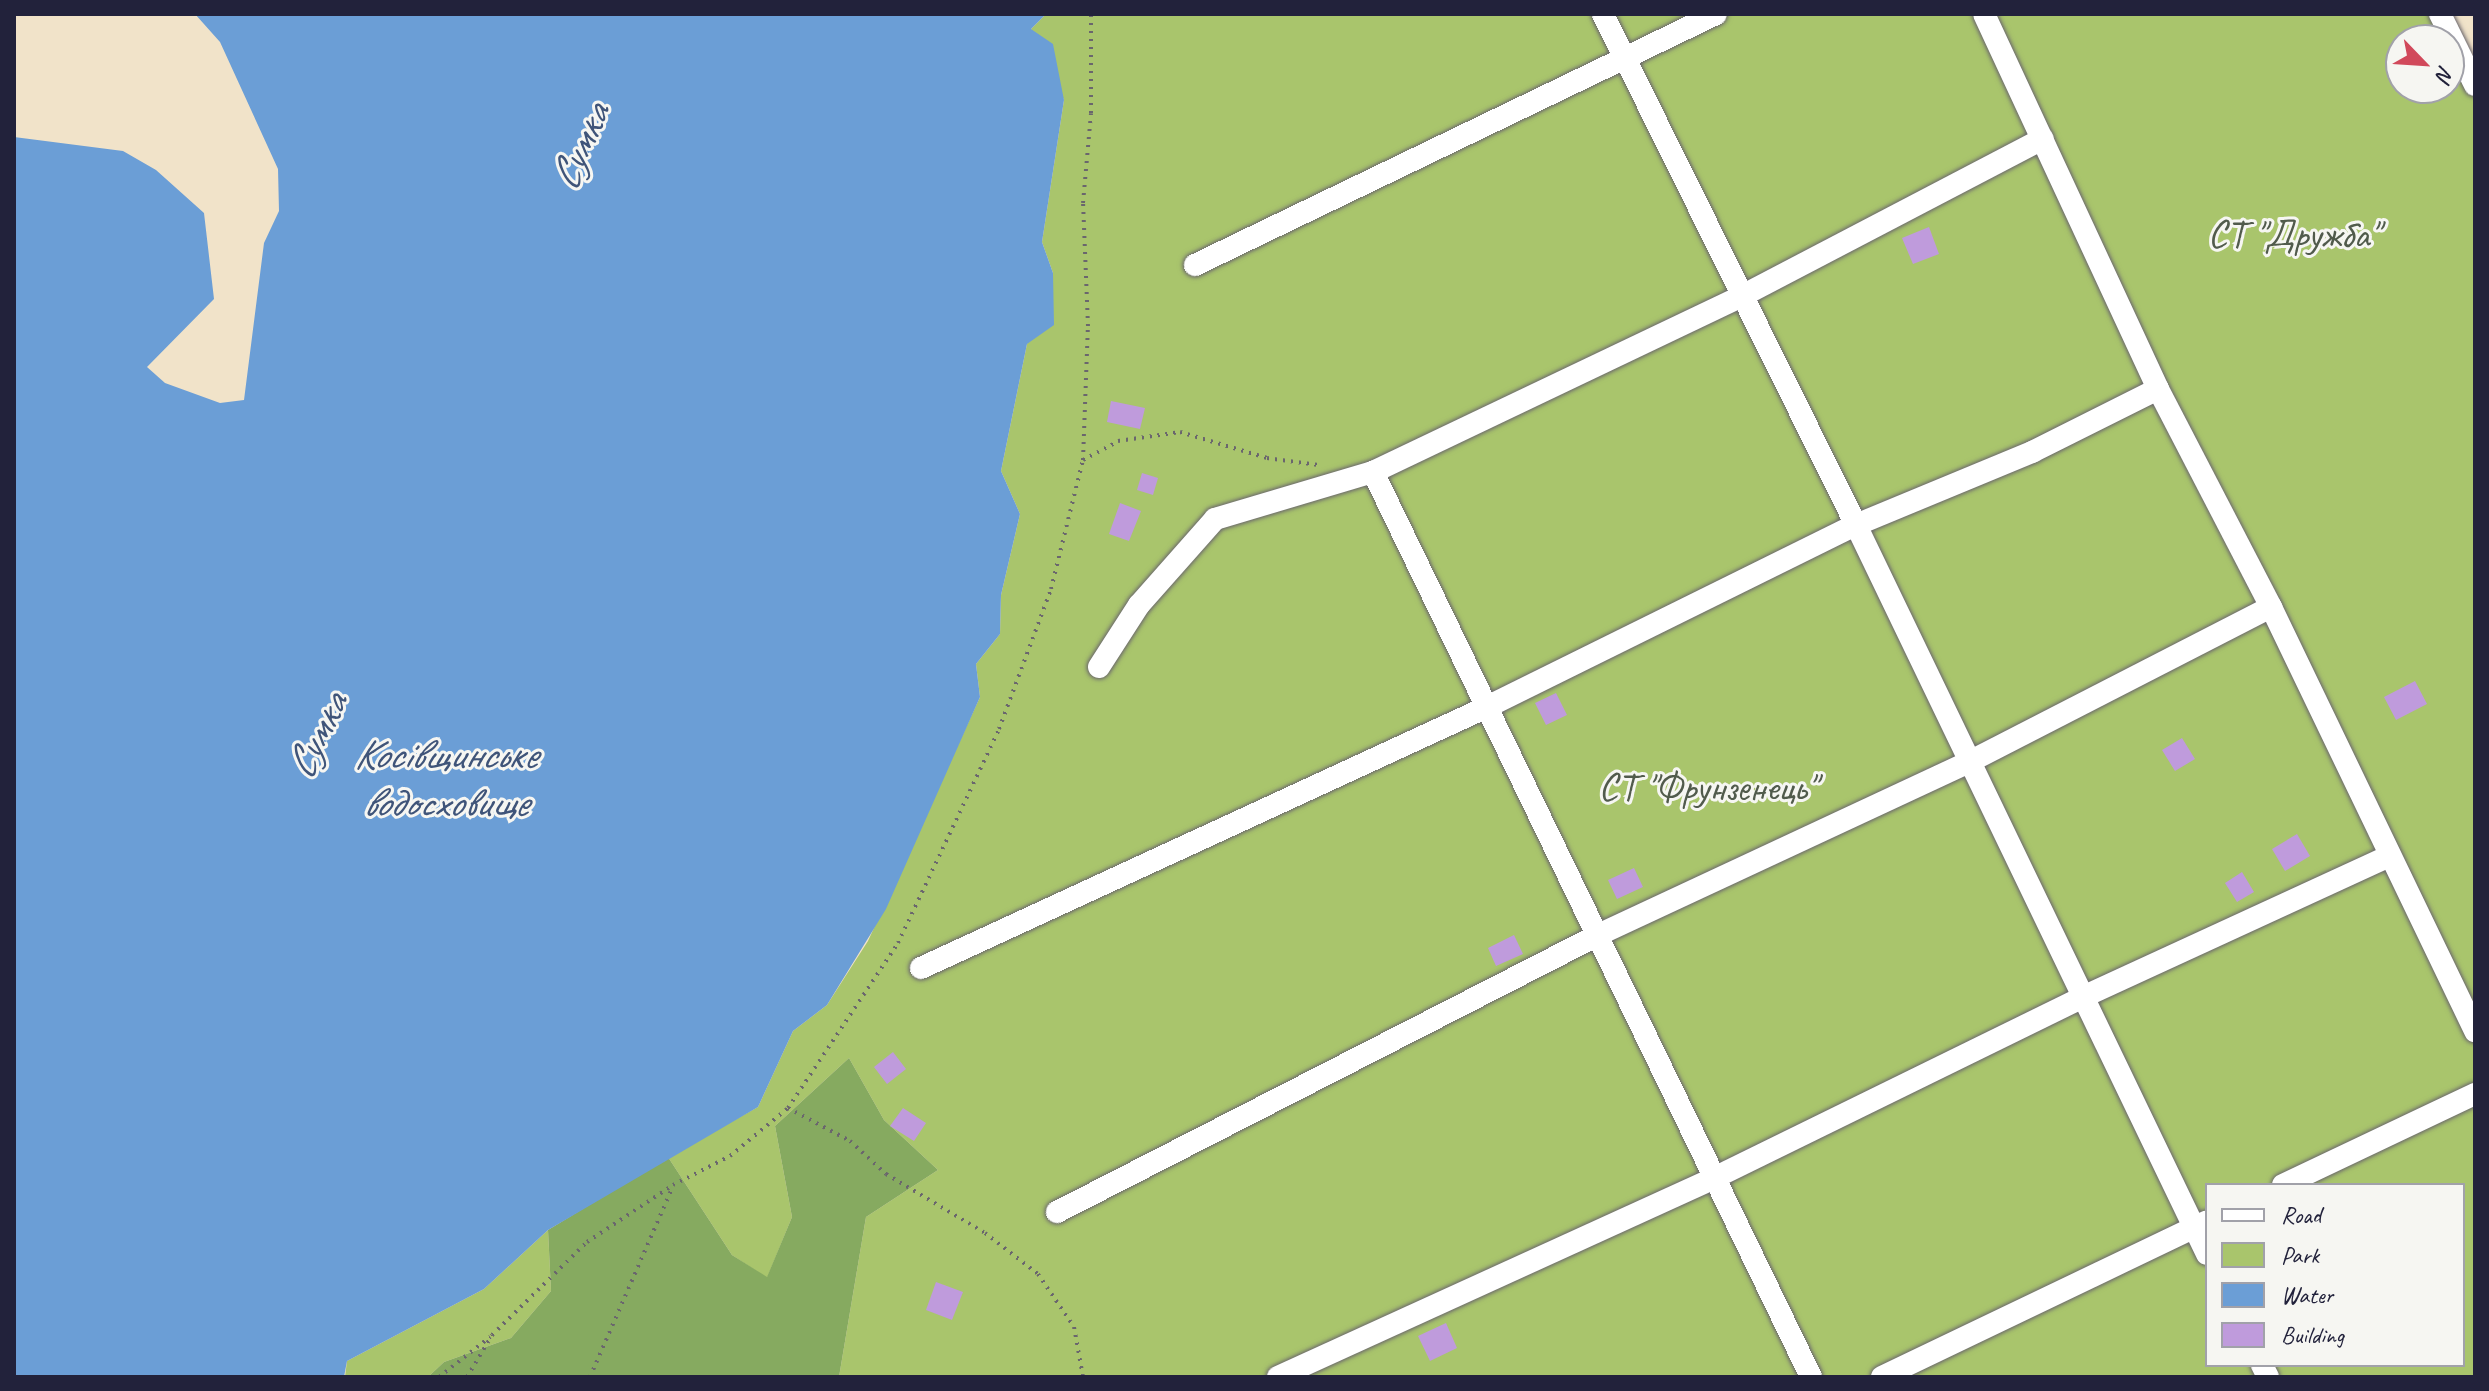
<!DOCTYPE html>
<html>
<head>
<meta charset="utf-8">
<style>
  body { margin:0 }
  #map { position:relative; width:2489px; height:1391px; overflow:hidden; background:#f1e3c9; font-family:Caveat,sans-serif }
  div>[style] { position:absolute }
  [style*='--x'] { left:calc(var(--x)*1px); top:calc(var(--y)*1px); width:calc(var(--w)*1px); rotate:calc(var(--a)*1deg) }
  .green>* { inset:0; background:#a9c56c }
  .forest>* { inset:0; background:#86aa60 }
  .water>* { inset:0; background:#6b9ed6 }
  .building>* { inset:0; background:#bf9bdc }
  .path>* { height:4px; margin-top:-2px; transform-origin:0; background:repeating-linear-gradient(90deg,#6a666d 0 2px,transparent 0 8px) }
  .roads { filter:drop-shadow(0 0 2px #6a666d) drop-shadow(0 0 2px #6a666d) }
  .minor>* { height:22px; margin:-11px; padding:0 11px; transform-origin:11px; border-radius:11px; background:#fff }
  span { translate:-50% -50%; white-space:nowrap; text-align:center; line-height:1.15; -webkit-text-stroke:6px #f6f6f2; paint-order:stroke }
  .park-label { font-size:40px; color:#515b4c }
  .water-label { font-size:42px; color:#3f5479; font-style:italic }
  .frame { position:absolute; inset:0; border:16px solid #22223b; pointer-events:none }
  .legend { position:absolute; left:2205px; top:1183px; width:260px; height:184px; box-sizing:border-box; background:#f6f6f2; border:2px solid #a1a1a9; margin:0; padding:10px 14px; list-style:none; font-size:24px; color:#22223b }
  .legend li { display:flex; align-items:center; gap:16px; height:40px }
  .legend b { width:40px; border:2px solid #a1a1a9 }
  .north { position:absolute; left:2385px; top:24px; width:80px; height:80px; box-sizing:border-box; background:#f6f6f2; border:2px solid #a1a1a9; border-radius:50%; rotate:115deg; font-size:22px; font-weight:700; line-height:32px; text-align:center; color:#22223b }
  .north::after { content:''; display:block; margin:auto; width:28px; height:36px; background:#d1495b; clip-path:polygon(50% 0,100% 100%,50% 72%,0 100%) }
</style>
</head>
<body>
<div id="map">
  <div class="green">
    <div style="clip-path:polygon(evenodd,1046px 14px,2435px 14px,2447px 40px,2401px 40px,2401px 88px,2449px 88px,2449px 44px,2475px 98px,2475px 1377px,839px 1377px,866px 1217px,938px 1170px,884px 1120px,849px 1058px,775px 1126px,792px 1217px,767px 1278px,732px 1255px,668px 1157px,758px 1107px,793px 1031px,827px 1005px,868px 941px,980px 697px,976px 664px,1000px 634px,1001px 595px,1020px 514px,1001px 471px,1027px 344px,1053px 273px,1042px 242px,1064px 100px,1031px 29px,1046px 14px,2207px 1185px,2463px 1185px,2463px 1365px,2207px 1365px,2207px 1185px)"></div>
    <div style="clip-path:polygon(548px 1230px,551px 1291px,511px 1338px,444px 1362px,428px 1377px,345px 1377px,347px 1361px,484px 1289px)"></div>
  </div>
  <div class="forest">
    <div style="clip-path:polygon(849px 1058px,884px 1120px,938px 1170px,866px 1217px,839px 1377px,428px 1377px,444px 1362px,511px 1338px,551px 1291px,548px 1230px,668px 1157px,732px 1255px,767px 1277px,792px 1217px,775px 1126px)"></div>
  </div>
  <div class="water">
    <div style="clip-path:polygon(195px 14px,1046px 14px,1031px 29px,1053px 44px,1064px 100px,1042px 242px,1053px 273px,1054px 325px,1027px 344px,1001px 471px,1020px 514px,1001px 595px,1000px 634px,976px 664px,980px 697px,886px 909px,827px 1005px,793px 1031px,758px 1107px,548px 1230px,484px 1289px,347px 1361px,344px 1377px,14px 1377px,14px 137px,123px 151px,156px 170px,204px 213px,214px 299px,147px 367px,165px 383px,220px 403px,244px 400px,264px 243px,279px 211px,278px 169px,220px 42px)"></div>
  </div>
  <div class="building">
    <div style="clip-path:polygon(1929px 227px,1939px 254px,1913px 264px,1902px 238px)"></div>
    <div style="clip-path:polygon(1111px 401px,1145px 408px,1140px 429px,1107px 422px)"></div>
    <div style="clip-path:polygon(1142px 473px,1158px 478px,1153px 495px,1137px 490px)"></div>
    <div style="clip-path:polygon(1120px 503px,1141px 511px,1129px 541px,1109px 534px)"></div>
    <div style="clip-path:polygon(2415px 681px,2427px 704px,2396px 720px,2384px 697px)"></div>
    <div style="clip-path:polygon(1556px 693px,1567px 715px,1546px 725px,1535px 703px)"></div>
    <div style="clip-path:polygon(2182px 738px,2195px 759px,2175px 771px,2162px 750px)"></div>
    <div style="clip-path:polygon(2297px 834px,2310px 856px,2285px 871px,2272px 849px)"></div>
    <div style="clip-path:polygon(1634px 868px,1643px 887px,1617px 899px,1608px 880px)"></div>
    <div style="clip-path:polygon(2242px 872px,2254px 892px,2237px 902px,2225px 883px)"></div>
    <div style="clip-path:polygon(1514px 935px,1523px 954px,1496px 966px,1488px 948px)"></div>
    <div style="clip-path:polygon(893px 1052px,906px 1069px,887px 1084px,874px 1067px)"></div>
    <div style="clip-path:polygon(903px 1108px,926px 1123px,914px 1141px,890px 1126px)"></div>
    <div style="clip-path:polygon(936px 1282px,963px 1292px,952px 1320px,926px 1310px)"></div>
    <div style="clip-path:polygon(1446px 1323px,1457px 1348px,1430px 1361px,1418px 1336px)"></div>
  </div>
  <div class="path">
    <div style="--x:1083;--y:460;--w:40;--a:-28"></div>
    <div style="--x:1118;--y:441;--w:63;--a:-8.3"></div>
    <div style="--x:1180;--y:432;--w:91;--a:16.6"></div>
    <div style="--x:1267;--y:458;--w:52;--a:7.7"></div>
    <div style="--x:788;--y:1108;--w:70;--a:28"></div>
    <div style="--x:850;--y:1141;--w:49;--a:42.5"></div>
    <div style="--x:886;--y:1174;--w:115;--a:30.8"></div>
    <div style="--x:985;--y:1233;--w:67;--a:37.7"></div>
    <div style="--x:1038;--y:1274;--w:64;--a:55.8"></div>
    <div style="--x:1074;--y:1327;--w:51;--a:79.8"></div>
    <div style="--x:439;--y:1377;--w:65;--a:-38.1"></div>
    <div style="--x:467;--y:1377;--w:49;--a:-59.2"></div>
    <div style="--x:492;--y:1335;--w:133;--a:-44.4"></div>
    <div style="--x:587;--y:1242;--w:103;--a:-33.5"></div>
    <div style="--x:673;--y:1185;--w:64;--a:-27"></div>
    <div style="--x:730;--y:1156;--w:75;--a:-39.6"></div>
    <div style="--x:788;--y:1108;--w:198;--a:-56.3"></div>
    <div style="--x:898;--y:943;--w:237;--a:-64.7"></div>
    <div style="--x:999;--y:729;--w:149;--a:-69.6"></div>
    <div style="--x:1051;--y:589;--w:133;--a:-76.1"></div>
    <div style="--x:1083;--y:460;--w:134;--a:-87.9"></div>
    <div style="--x:1088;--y:326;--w:123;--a:-92.3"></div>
    <div style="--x:1083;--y:203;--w:90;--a:-84.9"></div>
    <div style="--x:1091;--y:113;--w:99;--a:-90"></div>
    <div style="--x:590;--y:1377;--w:206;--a:-66.5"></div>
  </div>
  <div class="roads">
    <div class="minor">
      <div style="--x:1603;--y:14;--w:570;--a:63.66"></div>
      <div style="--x:1856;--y:525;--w:191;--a:-22.5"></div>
      <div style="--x:2032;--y:452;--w:141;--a:-26.6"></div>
      <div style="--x:1984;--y:14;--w:413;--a:65.1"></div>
      <div style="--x:2158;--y:389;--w:246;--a:62.6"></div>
      <div style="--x:2271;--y:607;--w:471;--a:64.3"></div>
      <div style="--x:2440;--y:14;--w:79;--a:63.8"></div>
      <div style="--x:1195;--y:265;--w:578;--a:-25.72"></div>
      <div style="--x:1373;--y:472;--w:1005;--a:64.17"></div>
      <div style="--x:1099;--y:667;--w:74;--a:-57.2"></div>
      <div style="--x:1139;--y:605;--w:115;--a:-48.5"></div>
      <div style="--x:1215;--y:519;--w:165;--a:-16.6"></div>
      <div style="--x:1373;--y:472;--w:411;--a:-25.5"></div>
      <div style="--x:1744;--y:295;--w:337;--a:-27.6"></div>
      <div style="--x:921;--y:968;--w:626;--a:-24.76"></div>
      <div style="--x:1489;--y:706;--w:409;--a:-26.3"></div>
      <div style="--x:1856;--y:525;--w:809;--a:64.29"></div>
      <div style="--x:2283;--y:1185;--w:212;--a:-25.4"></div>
      <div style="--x:1057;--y:1212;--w:608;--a:-27.11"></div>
      <div style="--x:1598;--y:935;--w:412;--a:-25"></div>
      <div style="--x:1971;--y:761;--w:337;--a:-27.2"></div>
      <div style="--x:2262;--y:1365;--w:13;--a:63"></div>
      <div style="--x:1278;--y:1377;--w:482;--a:-24.5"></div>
      <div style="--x:1716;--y:1177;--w:409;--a:-26.1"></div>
      <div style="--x:2083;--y:997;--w:337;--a:-24.7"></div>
      <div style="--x:1882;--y:1377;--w:359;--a:-25.6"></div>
    </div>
  </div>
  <div class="park-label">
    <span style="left:2293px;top:234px">СТ "Дружба"</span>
    <span style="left:1707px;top:787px">СТ "Фрунзенець"</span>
  </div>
  <div class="water-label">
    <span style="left:580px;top:147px;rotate:-66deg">Сумка</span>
    <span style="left:317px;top:736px;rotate:-64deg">Сумка</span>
    <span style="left:445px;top:779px">Косівщинське<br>водосховище</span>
  </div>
  <div class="frame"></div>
  <ul class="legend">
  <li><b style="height:10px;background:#fff"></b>Road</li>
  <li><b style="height:22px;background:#a9c56c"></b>Park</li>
  <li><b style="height:22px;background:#6b9ed6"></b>Water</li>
  <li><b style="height:22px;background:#bf9bdc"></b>Building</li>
  </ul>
  <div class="north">N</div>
</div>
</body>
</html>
